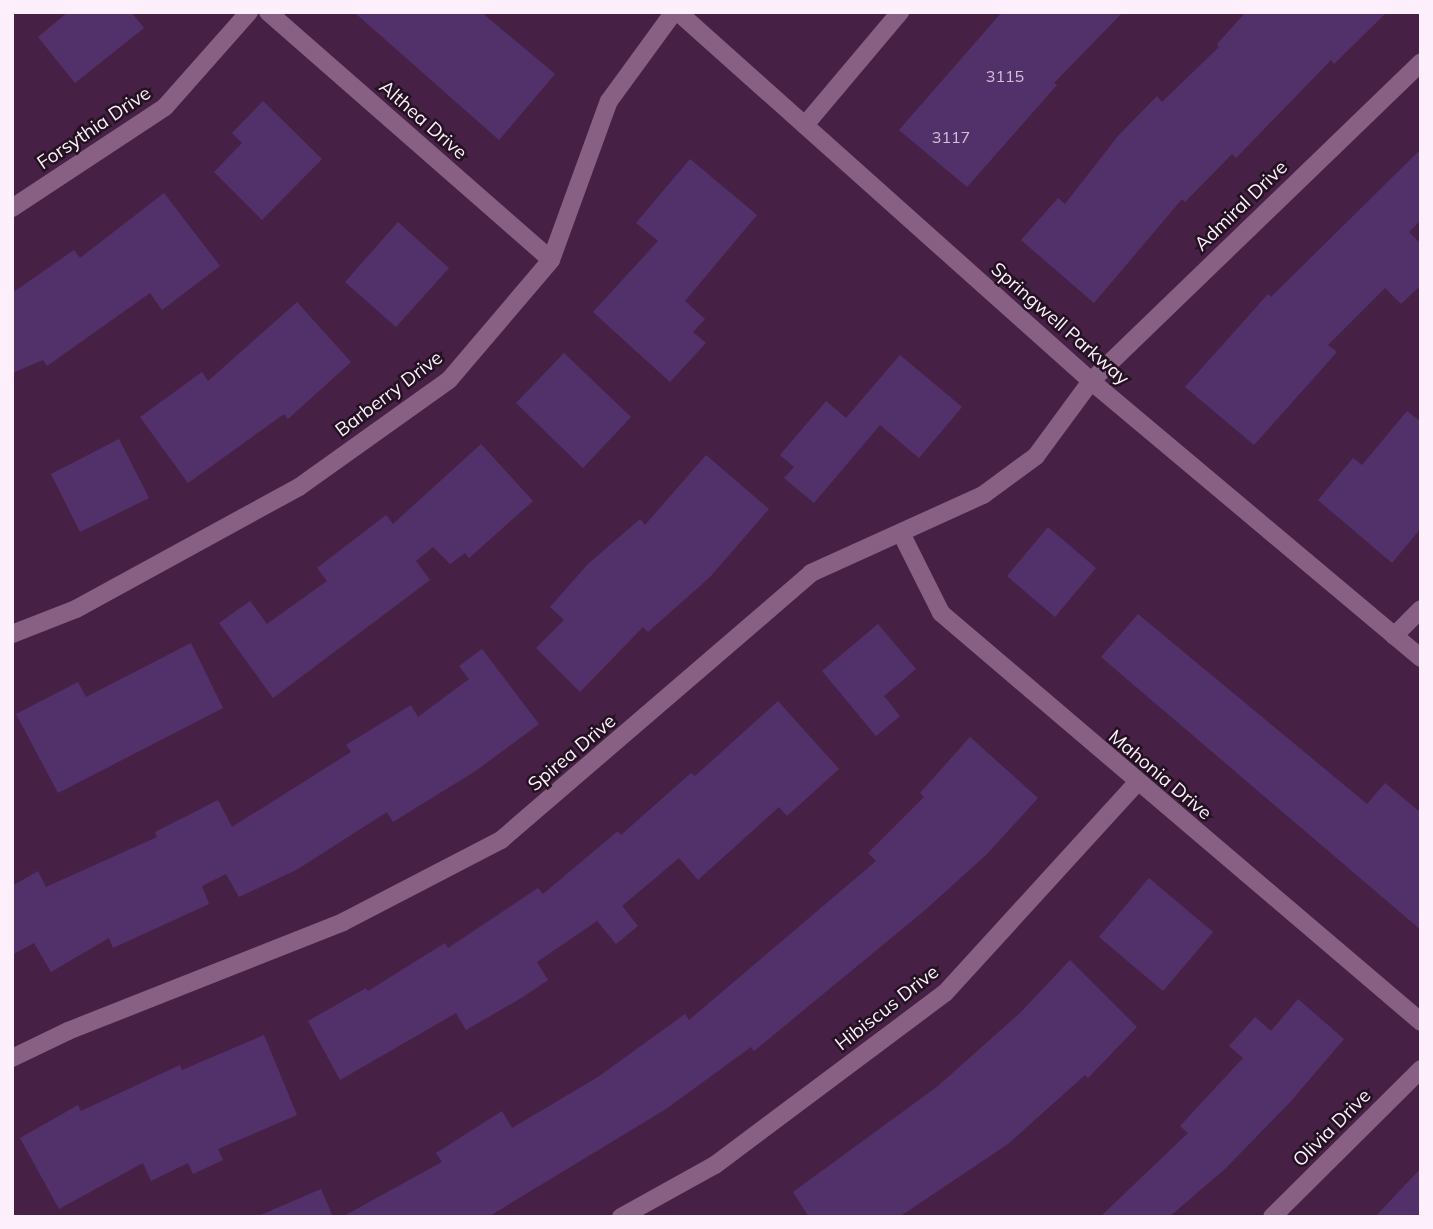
<!DOCTYPE html>
<html>
<head>
<meta charset="utf-8">
<style>
  body { margin:0 }
  #map { position:relative; width:1433px; height:1229px; overflow:hidden; background:#472145; font-family:Mulish,sans-serif }
  div>[style] { position:absolute }
  [style*='--x'] { left:calc(var(--x)*1px); top:calc(var(--y)*1px); width:calc(var(--w)*1px); rotate:calc(var(--a)*1deg) }
  .building>* { inset:0; background:#52316a }
  .minor>* { height:18px; margin:-9px; padding:0 9px; transform-origin:9px; border-radius:9px; background:#876084 }
  .tertiary>* { height:18px; margin:-9px; padding:0 9px; transform-origin:9px; border-radius:9px; background:#876084 }
  span { translate:-50% -50%; white-space:nowrap; text-align:center; line-height:1.15; -webkit-text-stroke:5px #231222; paint-order:stroke }
  .number-label { font-size:16px; color:#d3c0d8 }
  .number-label span { -webkit-text-stroke-width:0 }
  .street-label { font-size:19px; color:#feeffc }
  .frame { position:absolute; inset:0; border:14px solid #feeffc; pointer-events:none }
</style>
</head>
<body>
<div id="map">
  <div class="building">
    <div style="clip-path:polygon(68px 12px,131px 12px,144px 28px,75px 83px,38px 37px)"></div>
    <div style="clip-path:polygon(354px 12px,481px 12px,555px 74px,499px 140px)"></div>
    <div style="clip-path:polygon(1002px 12px,1123px 12px,1054px 83px,1057px 85px,967px 187px,899px 130px)"></div>
    <div style="clip-path:polygon(1246px 12px,1387px 12px,1334px 64px,1331px 60px,1236px 158px,1232px 154px,1185px 202px,1182px 199px,1094px 303px,1021px 240px,1058px 198px,1065px 204px,1118px 136px,1157px 96px,1162px 102px,1219px 47px,1217px 44px)"></div>
    <div style="clip-path:polygon(263px 101px,322px 159px,262px 220px,214px 172px,242px 143px,232px 133px)"></div>
    <div style="clip-path:polygon(1421px 149px,1421px 220px,1409px 232px,1421px 244px,1421px 285px,1401px 304px,1385px 288px,1328px 345px,1337px 352px,1254px 445px,1185px 387px,1268px 294px,1271px 297px)"></div>
    <div style="clip-path:polygon(690px 159px,757px 215px,685px 301px,705px 319px,693px 332px,706px 343px,670px 382px,593px 312px,658px 241px,636px 223px)"></div>
    <div style="clip-path:polygon(164px 193px,220px 266px,162px 310px,150px 293px,47px 366px,43px 360px,12px 373px,12px 293px,74px 250px,80px 258px)"></div>
    <div style="clip-path:polygon(398px 222px,449px 268px,396px 327px,345px 282px)"></div>
    <div style="clip-path:polygon(297px 302px,351px 362px,288px 419px,284px 414px,188px 483px,140px 417px,202px 372px,208px 381px)"></div>
    <div style="clip-path:polygon(564px 353px,631px 417px,583px 468px,516px 403px)"></div>
    <div style="clip-path:polygon(900px 355px,962px 407px,919px 458px,880px 425px,814px 503px,784px 478px,794px 467px,780px 455px,826px 401px,846px 418px)"></div>
    <div style="clip-path:polygon(1407px 411px,1421px 422px,1421px 528px,1392px 563px,1318px 500px,1353px 458px,1362px 465px)"></div>
    <div style="clip-path:polygon(119px 439px,149px 498px,80px 532px,51px 474px)"></div>
    <div style="clip-path:polygon(481px 444px,533px 501px,469px 558px,465px 553px,450px 564px,433px 547px,416px 561px,430px 580px,273px 698px,219px 623px,250px 601px,267px 624px,327px 581px,317px 568px,386px 515px,393px 524px)"></div>
    <div style="clip-path:polygon(706px 455px,769px 509px,710px 577px,648px 632px,643px 627px,580px 692px,536px 648px,564px 620px,550px 607px,588px 564px,640px 519px,645px 525px)"></div>
    <div style="clip-path:polygon(1048px 527px,1096px 568px,1055px 617px,1007px 576px)"></div>
    <div style="clip-path:polygon(1138px 614px,1367px 804px,1385px 783px,1421px 813px,1421px 930px,1101px 657px)"></div>
    <div style="clip-path:polygon(878px 624px,916px 669px,884px 696px,900px 716px,876px 736px,822px 671px)"></div>
    <div style="clip-path:polygon(191px 643px,223px 708px,58px 793px,16px 714px,78px 682px,86px 697px)"></div>
    <div style="clip-path:polygon(482px 649px,539px 724px,477px 770px,393px 822px,387px 812px,298px 869px,239px 897px,226px 874px,202px 886px,209px 904px,113px 948px,109px 938px,51px 972px,34px 943px,12px 955px,12px 886px,38px 871px,46px 887px,157px 837px,155px 832px,218px 800px,232px 827px,351px 752px,346px 745px,411px 705px,418px 717px,469px 679px,459px 666px)"></div>
    <div style="clip-path:polygon(778px 701px,839px 769px,787px 816px,779px 807px,698px 880px,679px 858px,622px 906px,638px 926px,616px 944px,597px 921px,537px 962px,548px 980px,523px 997px,466px 1030px,456px 1013px,340px 1080px,308px 1021px,366px 988px,368px 991px,445px 943px,448px 948px,538px 888px,543px 894px,618px 831px,621px 835px,691px 773px,695px 776px)"></div>
    <div style="clip-path:polygon(970px 737px,1038px 798px,987px 854px,924px 911px,754px 1051px,751px 1047px,666px 1109px,488px 1217px,342px 1217px,442px 1162px,436px 1153px,502px 1111px,512px 1128px,598px 1077px,685px 1014px,689px 1020px,876px 861px,868px 853px,924px 797px,920px 793px)"></div>
    <div style="clip-path:polygon(1149px 878px,1213px 932px,1163px 991px,1099px 937px)"></div>
    <div style="clip-path:polygon(1070px 960px,1137px 1027px,1088px 1078px,1085px 1075px,1008px 1144px,899px 1217px,809px 1217px,793px 1192px,938px 1086px,1021px 1012px)"></div>
    <div style="clip-path:polygon(1298px 999px,1344px 1039px,1292px 1100px,1226px 1168px,1169px 1217px,1100px 1217px,1188px 1133px,1180px 1126px,1243px 1058px,1229px 1046px,1255px 1017px,1271px 1031px)"></div>
    <div style="clip-path:polygon(264px 1035px,297px 1115px,218px 1149px,223px 1160px,193px 1174px,188px 1163px,151px 1181px,143px 1163px,59px 1209px,20px 1138px,78px 1105px,81px 1111px,180px 1065px,182px 1070px)"></div>
    <div style="clip-path:polygon(1421px 1168px,1421px 1217px,1375px 1217px)"></div>
    <div style="clip-path:polygon(321px 1189px,333px 1217px,256px 1217px)"></div>
  </div>
  <div class="minor">
    <div style="--x:268;--y:12;--w:376;--a:41.2"></div>
    <div style="--x:805;--y:125;--w:148;--a:-49.9"></div>
    <div style="--x:12;--y:208;--w:183;--a:-33.4"></div>
    <div style="--x:165;--y:107;--w:127;--a:-48.5"></div>
    <div style="--x:902;--y:535;--w:87;--a:63.4"></div>
    <div style="--x:941;--y:613;--w:631;--a:40.43"></div>
    <div style="--x:12;--y:634;--w:69;--a:-21.3"></div>
    <div style="--x:76;--y:609;--w:254;--a:-28.7"></div>
    <div style="--x:299;--y:487;--w:184;--a:-35.5"></div>
    <div style="--x:449;--y:380;--w:157;--a:-49.6"></div>
    <div style="--x:551;--y:260;--w:169;--a:-70"></div>
    <div style="--x:609;--y:101;--w:110;--a:-53.9"></div>
    <div style="--x:1394;--y:636;--w:38;--a:-45"></div>
    <div style="--x:12;--y:1058;--w:62;--a:-25.7"></div>
    <div style="--x:68;--y:1031;--w:296;--a:-21.6"></div>
    <div style="--x:343;--y:922;--w:178;--a:-27.4"></div>
    <div style="--x:501;--y:840;--w:409;--a:-40.7"></div>
    <div style="--x:811;--y:573;--w:189;--a:-24.4"></div>
    <div style="--x:983;--y:495;--w:66;--a:-36.3"></div>
    <div style="--x:1036;--y:456;--w:93;--a:-53.7"></div>
    <div style="--x:1091;--y:381;--w:459;--a:-44"></div>
    <div style="--x:621;--y:1217;--w:107;--a:-29"></div>
    <div style="--x:715;--y:1165;--w:287;--a:-36.8"></div>
    <div style="--x:945;--y:993;--w:285;--a:-47.6"></div>
    <div style="--x:1272;--y:1217;--w:210;--a:-44.8"></div>
  </div>
  <div class="tertiary">
    <div style="--x:678;--y:12;--w:554;--a:41.78"></div>
    <div style="--x:1091;--y:381;--w:431;--a:40"></div>
  </div>
  <div class="number-label">
    <span style="left:1005px;top:76px">3115</span>
    <span style="left:951px;top:137px">3117</span>
  </div>
  <div class="street-label">
    <span style="left:423px;top:120px;rotate:41deg">Althea Drive</span>
    <span style="left:94px;top:128px;rotate:-34deg">Forsythia Drive</span>
    <span style="left:1241px;top:206px;rotate:-44deg">Admiral Drive</span>
    <span style="left:1060px;top:324px;rotate:41deg">Springwell Parkway</span>
    <span style="left:389px;top:394px;rotate:-37deg">Barberry Drive</span>
    <span style="left:572px;top:753px;rotate:-40deg">Spirea Drive</span>
    <span style="left:1160px;top:775px;rotate:40deg">Mahonia Drive</span>
    <span style="left:887px;top:1008px;rotate:-38deg">Hibiscus Drive</span>
    <span style="left:1332px;top:1128px;rotate:-45deg">Olivia Drive</span>
  </div>
  <div class="frame"></div>
</div>
</body>
</html>
